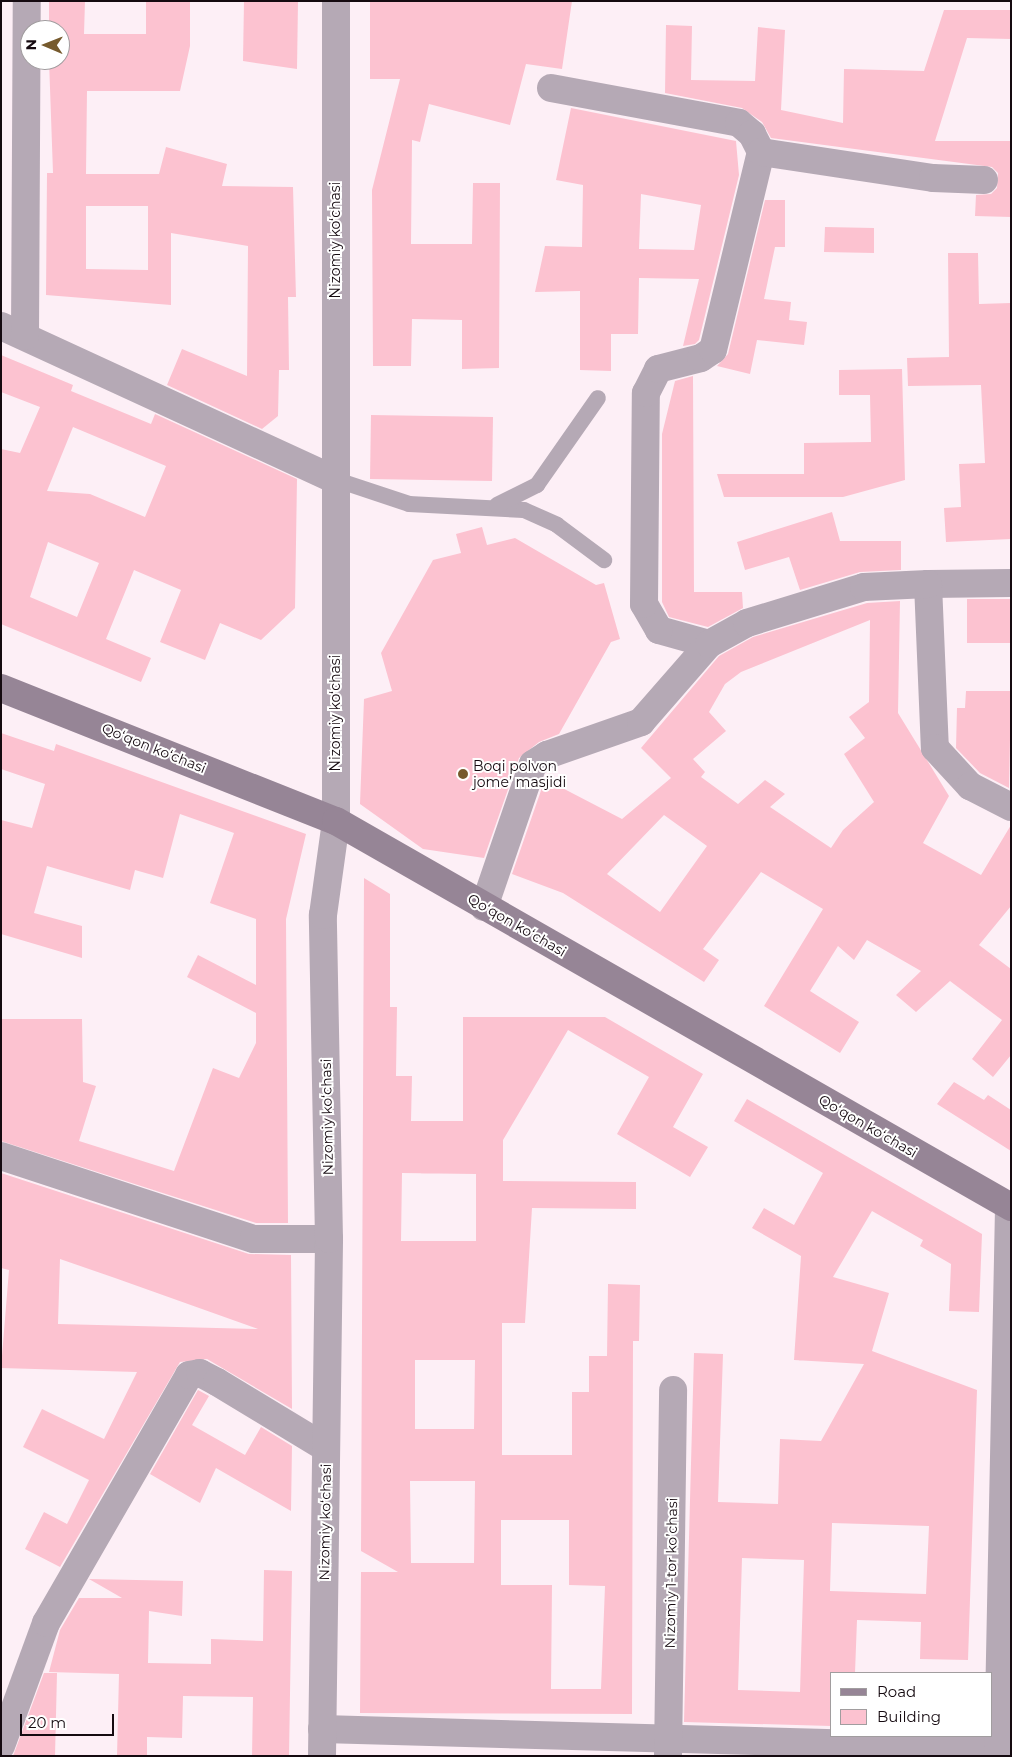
<!DOCTYPE html>
<html>
<head>
<meta charset="utf-8">
<style>
  body { margin:0 }
  #map { position:relative; width:1012px; height:1757px; overflow:hidden; background:#fdeff6; font-family:Montserrat,sans-serif }
  div>[style] { position:absolute }
  [style*='--x'] { left:calc(var(--x)*1px); top:calc(var(--y)*1px); width:calc(var(--w)*1px); rotate:calc(var(--a)*1deg) }
  .building>* { inset:0; background:#fcc2d0 }
  .lane>* { height:16px; margin:-8px; padding:0 8px; transform-origin:8px; border-radius:8px; background:#b5a9b5 }
  .street>* { height:28px; margin:-14px; padding:0 14px; transform-origin:14px; border-radius:14px; background:#b5a9b5 }
  .secondary>* { height:28px; margin:-14px; padding:0 14px; transform-origin:14px; border-radius:14px; background:#968596 }
  .dots>* { width:14px; height:14px; translate:-50% -50%; box-sizing:border-box; border:2px solid #fff; border-radius:50% }
  span { translate:-50% -50%; white-space:nowrap; text-align:center; line-height:1.15; -webkit-text-stroke:4px #fff; paint-order:stroke }
  .street-label { font-size:14px; color:#150a10 }
  .poi-label { font-size:14px; color:#150a10 }
  .left { translate:0 -50%; text-align:left }
  .frame { position:absolute; inset:0; border:2px solid #150a10; pointer-events:none }
  .legend { position:absolute; left:830px; top:1672px; width:162px; height:65px; box-sizing:border-box; background:#fff; border:1px solid #a19d9f; margin:0; padding:6px 9px; list-style:none; font-size:15px; color:#150a10 }
  .legend li { display:flex; align-items:center; gap:10px; height:25px }
  .legend b { width:25px; border:1px solid #a19d9f }
  .north { position:absolute; left:20px; top:20px; width:50px; height:50px; box-sizing:border-box; background:#fff; border:1px solid #a19d9f; border-radius:50%; rotate:271deg; font-size:14px; font-weight:700; line-height:20px; text-align:center; color:#150a10 }
  .north::after { content:''; display:block; margin:auto; width:18px; height:22px; background:#765a2d; clip-path:polygon(50% 0,100% 100%,50% 72%,0 100%) }
  .scale { position:absolute; left:20px; top:1714px; width:94px; height:22px; box-sizing:border-box; border:2px solid #150a10; border-top:0; padding-left:6px; font-size:15px; line-height:18px; white-space:nowrap; color:#150a10; -webkit-text-stroke:4px #fff; paint-order:stroke }
</style>
</head>
<body>
<div id="map">
  <div class="building">
    <div style="clip-path:polygon(evenodd,49px 1px,85px 1px,84px 34px,146px 34px,146px 1px,190px 1px,190px 46px,180px 91px,87px 91px,86px 174px,159px 174px,166px 147px,227px 164px,222px 186px,293px 187px,296px 297px,288px 297px,289px 370px,279px 370px,278px 416px,262px 429px,167px 385px,182px 349px,247px 376px,248px 246px,171px 233px,171px 305px,46px 295px,47px 173px,53px 173px,49px 60px,60px 60px,60px 30px,49px 30px,49px 1px,86px 206px,148px 206px,148px 270px,86px 269px,86px 206px)"></div>
    <div style="clip-path:polygon(244px 1px,298px 1px,297px 69px,243px 61px)"></div>
    <div style="clip-path:polygon(370px 1px,572px 1px,562px 69px,526px 64px,510px 125px,429px 104px,420px 142px,412px 140px,411px 244px,472px 244px,473px 183px,500px 183px,499px 368px,462px 369px,462px 320px,412px 319px,411px 366px,373px 366px,372px 190px,400px 79px,370px 79px)"></div>
    <div style="clip-path:polygon(944px 10px,1011px 10px,1011px 39px,967px 38px,935px 141px,1011px 141px,1011px 217px,975px 216px,976px 195px,991px 194px,997px 188px,998px 173px,992px 167px,771px 138px,762px 122px,742px 108px,665px 93px,666px 25px,692px 26px,691px 80px,755px 81px,758px 27px,785px 30px,781px 110px,843px 123px,844px 69px,924px 71px)"></div>
    <div style="clip-path:polygon(evenodd,571px 108px,736px 141px,739px 175px,699px 340px,695px 344px,683px 346px,699px 279px,639px 278px,638px 334px,611px 334px,611px 371px,580px 370px,580px 291px,535px 292px,545px 246px,582px 247px,583px 185px,556px 180px,571px 108px,641px 194px,701px 205px,694px 250px,639px 249px,641px 194px)"></div>
    <div style="clip-path:polygon(765px 200px,785px 200px,785px 247px,775px 247px,764px 299px,791px 302px,789px 320px,807px 322px,804px 345px,757px 340px,750px 374px,717px 366px,728px 354px)"></div>
    <div style="clip-path:polygon(825px 227px,874px 228px,874px 253px,824px 252px)"></div>
    <div style="clip-path:polygon(948px 253px,978px 253px,979px 304px,1011px 303px,1011px 539px,946px 542px,944px 508px,961px 507px,959px 464px,985px 463px,981px 385px,908px 386px,907px 358px,949px 357px)"></div>
    <div style="clip-path:polygon(evenodd,1px 355px,73px 385px,71px 391px,151px 424px,155px 414px,297px 479px,295px 608px,261px 640px,220px 623px,205px 660px,160px 642px,181px 590px,134px 570px,106px 639px,151px 658px,141px 682px,1px 624px,1px 449px,20px 453px,40px 407px,1px 392px,1px 355px,73px 427px,166px 466px,145px 517px,90px 494px,47px 491px,73px 427px,1px 355px,48px 542px,99px 563px,77px 617px,30px 597px,48px 542px)"></div>
    <div style="clip-path:polygon(902px 369px,905px 480px,843px 497px,724px 497px,717px 474px,804px 474px,804px 443px,871px 442px,870px 395px,839px 395px,839px 370px)"></div>
    <div style="clip-path:polygon(693px 376px,694px 592px,742px 592px,743px 608px,708px 627px,669px 617px,662px 602px,662px 434px,675px 381px)"></div>
    <div style="clip-path:polygon(371px 415px,493px 417px,492px 481px,370px 479px)"></div>
    <div style="clip-path:polygon(832px 512px,840px 541px,901px 541px,901px 570px,860px 572px,800px 590px,789px 557px,745px 570px,737px 542px)"></div>
    <div style="clip-path:polygon(482px 527px,487px 545px,515px 538px,596px 585px,604px 583px,620px 639px,611px 642px,559px 734px,539px 742px,519px 758px,484px 858px,423px 849px,360px 804px,364px 699px,392px 691px,381px 653px,433px 560px,461px 553px,456px 534px)"></div>
    <div style="clip-path:polygon(967px 599px,1011px 599px,1011px 643px,967px 643px)"></div>
    <div style="clip-path:polygon(evenodd,900px 601px,898px 713px,949px 796px,923px 843px,981px 875px,1011px 825px,1011px 906px,979px 945px,1011px 969px,1011px 1055px,993px 1077px,972px 1059px,1002px 1020px,950px 981px,916px 1012px,896px 995px,921px 971px,867px 940px,854px 960px,838px 946px,810px 991px,859px 1022px,840px 1053px,764px 1006px,823px 909px,761px 872px,703px 949px,719px 960px,704px 982px,563px 893px,512px 874px,545px 779px,622px 819px,671px 778px,641px 748px,719px 656px,753px 637px,867px 603px,900px 601px,870px 620px,869px 702px,849px 717px,865px 738px,844px 754px,874px 802px,843px 830px,831px 848px,770px 807px,785px 794px,765px 780px,738px 804px,701px 777px,705px 772px,693px 759px,726px 731px,709px 712px,725px 684px,741px 672px,870px 620px,900px 601px,664px 815px,707px 846px,660px 912px,607px 874px,664px 815px)"></div>
    <div style="clip-path:polygon(966px 691px,1011px 691px,1009px 788px,980px 773px,956px 748px,957px 708px,965px 708px)"></div>
    <div style="clip-path:polygon(1px 733px,54px 751px,56px 744px,306px 834px,286px 919px,288px 1223px,256px 1223px,1px 1141px,1px 1019px,82px 1019px,83px 1082px,96px 1086px,79px 1141px,174px 1171px,213px 1068px,239px 1078px,256px 1043px,256px 1013px,187px 977px,198px 955px,256px 985px,256px 919px,210px 903px,234px 833px,180px 814px,163px 878px,135px 870px,130px 890px,47px 866px,34px 913px,82px 926px,82px 958px,1px 934px,1px 820px,32px 828px,45px 784px,1px 769px)"></div>
    <div style="clip-path:polygon(evenodd,364px 878px,390px 894px,390px 1007px,397px 1007px,396px 1076px,412px 1076px,411px 1121px,463px 1121px,463px 1017px,605px 1017px,703px 1074px,673px 1127px,708px 1147px,690px 1177px,617px 1134px,649px 1077px,568px 1030px,503px 1140px,503px 1181px,636px 1182px,636px 1209px,532px 1208px,525px 1323px,502px 1323px,502px 1455px,572px 1455px,572px 1392px,589px 1392px,589px 1356px,607px 1356px,608px 1284px,640px 1285px,639px 1341px,633px 1341px,632px 1714px,360px 1713px,361px 1572px,398px 1572px,361px 1551px,364px 878px,402px 1173px,476px 1174px,476px 1241px,401px 1241px,402px 1173px,364px 878px,415px 1360px,475px 1360px,474px 1429px,415px 1429px,415px 1360px,364px 878px,410px 1481px,475px 1481px,474px 1563px,411px 1563px,410px 1481px,364px 878px,501px 1520px,569px 1520px,569px 1585px,605px 1586px,601px 1689px,551px 1689px,552px 1585px,501px 1585px,501px 1520px)"></div>
    <div style="clip-path:polygon(954px 1082px,984px 1100px,988px 1095px,1011px 1110px,1011px 1151px,937px 1104px)"></div>
    <div style="clip-path:polygon(evenodd,747px 1099px,982px 1234px,979px 1312px,949px 1311px,951px 1264px,920px 1246px,923px 1240px,872px 1211px,833px 1277px,889px 1293px,872px 1351px,977px 1390px,968px 1660px,920px 1659px,921px 1622px,857px 1620px,855px 1673px,831px 1673px,831px 1726px,684px 1722px,694px 1353px,723px 1354px,718px 1502px,778px 1504px,780px 1439px,821px 1441px,864px 1364px,794px 1360px,801px 1256px,752px 1228px,764px 1208px,794px 1225px,823px 1173px,734px 1121px,747px 1099px,832px 1523px,929px 1526px,926px 1594px,830px 1591px,832px 1523px,747px 1099px,742px 1558px,804px 1560px,800px 1692px,738px 1690px,742px 1558px)"></div>
    <div style="clip-path:polygon(evenodd,1px 1173px,249px 1254px,291px 1255px,292px 1409px,207px 1359px,180px 1362px,60px 1567px,25px 1549px,44px 1512px,67px 1524px,89px 1480px,23px 1447px,42px 1409px,104px 1439px,137px 1372px,1px 1368px,9px 1270px,1px 1268px,1px 1173px,60px 1259px,115px 1278px,258px 1329px,58px 1324px,60px 1259px)"></div>
    <div style="clip-path:polygon(198px 1390px,209px 1396px,192px 1425px,245px 1455px,261px 1427px,292px 1446px,291px 1511px,216px 1468px,200px 1503px,150px 1474px)"></div>
    <div style="clip-path:polygon(264px 1570px,292px 1571px,289px 1756px,252px 1756px,253px 1697px,183px 1696px,182px 1738px,147px 1737px,147px 1756px,117px 1756px,119px 1674px,49px 1672px,60px 1630px,79px 1598px,122px 1598px,89px 1579px,183px 1581px,182px 1616px,149px 1611px,148px 1663px,211px 1664px,211px 1639px,263px 1641px)"></div>
    <div style="clip-path:polygon(44px 1673px,57px 1673px,55px 1756px,13px 1756px)"></div>
  </div>
  <div class="lane">
    <div style="--x:334;--y:479;--w:79;--a:18.4"></div>
    <div style="--x:409;--y:504;--w:115;--a:3"></div>
    <div style="--x:524;--y:510;--w:36;--a:24"></div>
    <div style="--x:557;--y:525;--w:59;--a:36.7"></div>
    <div style="--x:497;--y:505;--w:45;--a:-26.6"></div>
    <div style="--x:537;--y:485;--w:106;--a:-55"></div>
  </div>
  <div class="street">
    <div style="--x:551;--y:88;--w:191;--a:10.5"></div>
    <div style="--x:739;--y:123;--w:17;--a:40"></div>
    <div style="--x:752;--y:134;--w:20;--a:63"></div>
    <div style="--x:1;--y:326;--w:366;--a:24.7"></div>
    <div style="--x:25;--y:336;--w:335;--a:-89.7"></div>
    <div style="--x:1011;--y:583;--w:83;--a:179.3"></div>
    <div style="--x:928;--y:584;--w:164;--a:87.6"></div>
    <div style="--x:935;--y:748;--w:52;--a:47.4"></div>
    <div style="--x:970;--y:786;--w:46;--a:27.1"></div>
    <div style="--x:709;--y:644;--w:52;--a:-164.4"></div>
    <div style="--x:659;--y:630;--w:30;--a:-120"></div>
    <div style="--x:644;--y:604;--w:211;--a:-89.5"></div>
    <div style="--x:646;--y:393;--w:27;--a:-63"></div>
    <div style="--x:658;--y:369;--w:44;--a:-14.3"></div>
    <div style="--x:701;--y:358;--w:14;--a:-34"></div>
    <div style="--x:713;--y:350;--w:204;--a:-76.4"></div>
    <div style="--x:761;--y:152;--w:174;--a:8.6"></div>
    <div style="--x:933;--y:178;--w:51;--a:2.2"></div>
    <div style="--x:484;--y:907;--w:151;--a:-71.1"></div>
    <div style="--x:533;--y:764;--w:17;--a:-33"></div>
    <div style="--x:547;--y:755;--w:100;--a:-19.3"></div>
    <div style="--x:641;--y:722;--w:103;--a:-48.9"></div>
    <div style="--x:709;--y:644;--w:43;--a:-28.9"></div>
    <div style="--x:747;--y:623;--w:122;--a:-17.1"></div>
    <div style="--x:864;--y:587;--w:64;--a:-2.7"></div>
    <div style="--x:1;--y:1156;--w:266;--a:18.2"></div>
    <div style="--x:254;--y:1239;--w:75;--a:0"></div>
    <div style="--x:322;--y:1729;--w:689;--a:1.58"></div>
    <div style="--x:1;--y:1746;--w:131;--a:-69.9"></div>
    <div style="--x:46;--y:1623;--w:286;--a:-60"></div>
    <div style="--x:189;--y:1375;--w:11;--a:-10"></div>
    <div style="--x:200;--y:1373;--w:19;--a:28"></div>
    <div style="--x:217;--y:1382;--w:127;--a:31.2"></div>
    <div style="--x:322;--y:1756;--w:517;--a:-89.22"></div>
    <div style="--x:329;--y:1239;--w:324;--a:-91.1"></div>
    <div style="--x:323;--y:915;--w:95;--a:-82.1"></div>
    <div style="--x:336;--y:821;--w:820;--a:-90"></div>
    <div style="--x:668;--y:1756;--w:366;--a:-89.2"></div>
    <div style="--x:998;--y:1756;--w:550;--a:-88.85"></div>
  </div>
  <div class="secondary">
    <div style="--x:1;--y:688;--w:360;--a:21.7"></div>
    <div style="--x:336;--y:821;--w:778;--a:29.76"></div>
  </div>
  <div class="dots">
    <div style="left:463px;top:774px;background:#765a2d"></div>
  </div>
  <div class="street-label">
    <span style="left:335px;top:240px;rotate:-90deg">Nizomiy koʻchasi</span>
    <span style="left:335px;top:713px;rotate:-90deg">Nizomiy koʻchasi</span>
    <span style="left:154px;top:748px;rotate:22deg">Qoʻqon koʻchasi</span>
    <span style="left:517px;top:925px;rotate:30deg">Qoʻqon koʻchasi</span>
    <span style="left:327px;top:1117px;rotate:-91deg">Nizomiy koʻchasi</span>
    <span style="left:868px;top:1126px;rotate:30deg">Qoʻqon koʻchasi</span>
    <span style="left:325px;top:1522px;rotate:-89deg">Nizomiy koʻchasi</span>
    <span style="left:671px;top:1573px;rotate:-89deg">Nizomiy 1-tor koʼchasi</span>
  </div>
  <div class="poi-label">
    <span class="left" style="left:473px;top:774px">Boqi polvon<br>jome’ masjidi</span>
  </div>
  <div class="frame"></div>
  <ul class="legend">
  <li><b style="height:6px;background:#968596"></b>Road</li>
  <li><b style="height:14px;background:#fcc2d0"></b>Building</li>
  </ul>
  <div class="north">N</div>
  <div class="scale">20 m</div>
</div>
</body>
</html>
